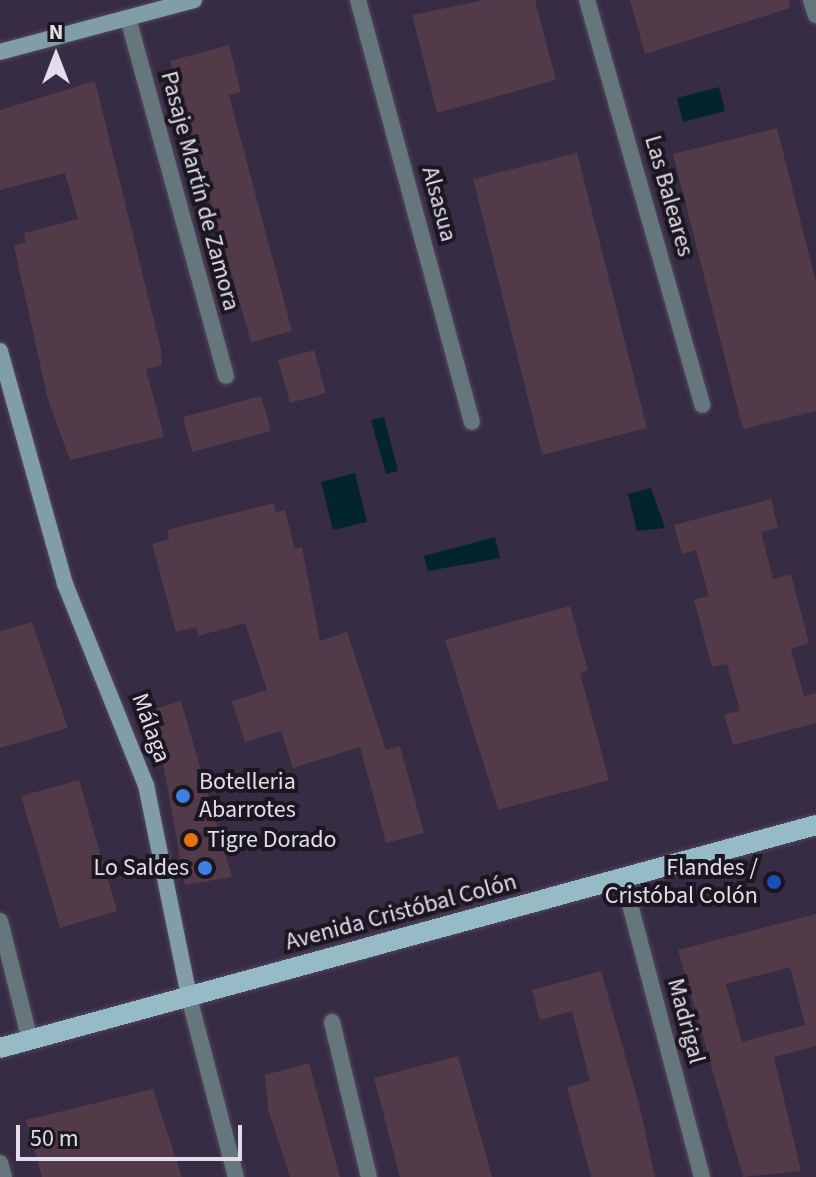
<!DOCTYPE html>
<html>
<head>
<meta charset="utf-8">
<style>
  body { margin:0 }
  #map { position:relative; width:816px; height:1177px; overflow:hidden; background:#362c43; font-family:"Source Sans 3",sans-serif }
  div>[style] { position:absolute }
  [style*='--x'] { left:calc(var(--x)*1px); top:calc(var(--y)*1px); width:calc(var(--w)*1px); rotate:calc(var(--a)*1deg) }
  .water>* { inset:0; background:#02242b }
  .building>* { inset:0; background:#523a49 }
  .roads { filter:drop-shadow(0 0 2px #52485e) drop-shadow(0 0 2px #52485e) }
  .lane>* { height:16px; margin:-8px; padding:0 8px; transform-origin:8px; border-radius:8px; background:#65767c }
  .street>* { height:16px; margin:-8px; padding:0 8px; transform-origin:8px; border-radius:8px; background:#65767c }
  .secondary>* { height:16px; margin:-8px; padding:0 8px; transform-origin:8px; border-radius:8px; background:#819da6 }
  .primary>* { height:20px; margin:-10px; padding:0 10px; transform-origin:10px; border-radius:10px; background:#96bbc7 }
  .dots>* { width:22px; height:22px; translate:-50% -50%; box-sizing:border-box; border:4px solid #1b1721; border-radius:50% }
  span { translate:-50% -50%; white-space:nowrap; text-align:center; line-height:1.15; -webkit-text-stroke:8px #1b1721; paint-order:stroke }
  .street-label { font-size:24px; color:#e2dceb }
  .poi-label { font-size:24px; color:#e2dceb }
  .left { translate:0 -50%; text-align:left }
  .right { translate:-100% -50%; text-align:right }
  .north { position:absolute; left:16px; top:16px; width:80px; height:80px; -webkit-text-stroke:6px #1b1721; paint-order:stroke; rotate:0deg; font-size:22px; font-weight:700; line-height:32px; text-align:center; color:#e2dceb }
  .north::after { content:''; display:block; margin:auto; width:28px; height:36px; background:#e2dceb; clip-path:polygon(50% 0,100% 100%,50% 72%,0 100%) }
  .scale { position:absolute; left:16px; top:1125px; width:226px; height:36px; box-sizing:border-box; border:4px solid #e2dceb; border-top:0; padding-left:10px; font-size:24px; line-height:28px; white-space:nowrap; color:#e2dceb; -webkit-text-stroke:6px #1b1721; paint-order:stroke }
</style>
</head>
<body>
<div id="map">
  <div class="water">
    <div style="clip-path:polygon(719px 87px,725px 111px,683px 122px,677px 98px)"></div>
    <div style="clip-path:polygon(384px 417px,398px 471px,386px 474px,371px 420px)"></div>
    <div style="clip-path:polygon(355px 473px,367px 522px,333px 530px,321px 482px)"></div>
    <div style="clip-path:polygon(651px 488px,665px 528px,637px 531px,628px 494px)"></div>
    <div style="clip-path:polygon(495px 537px,500px 558px,428px 571px,424px 556px)"></div>
  </div>
  <div class="building">
    <div style="clip-path:polygon(484px 0,535px 0,556px 80px,437px 113px,412px 15px)"></div>
    <div style="clip-path:polygon(630px 0,789px 0,790px 8px,645px 54px)"></div>
    <div style="clip-path:polygon(229px 45px,241px 92px,229px 95px,292px 331px,251px 342px,170px 61px)"></div>
    <div style="clip-path:polygon(95px 81px,161px 349px,162px 365px,146px 369px,164px 437px,70px 460px,48px 400px,14px 246px,26px 242px,24px 233px,78px 219px,65px 173px,0 190px,0 110px)"></div>
    <div style="clip-path:polygon(777px 128px,816px 282px,816px 411px,743px 429px,673px 154px)"></div>
    <div style="clip-path:polygon(577px 153px,647px 428px,542px 455px,473px 179px)"></div>
    <div style="clip-path:polygon(314px 350px,326px 393px,290px 403px,278px 360px)"></div>
    <div style="clip-path:polygon(261px 396px,271px 431px,192px 452px,183px 417px)"></div>
    <div style="clip-path:polygon(771px 499px,778px 528px,761px 532px,773px 579px,791px 574px,809px 643px,791px 649px,804px 696px,816px 693px,816px 723px,733px 745px,724px 714px,740px 711px,727px 664px,712px 667px,694px 600px,709px 596px,696px 550px,682px 554px,674px 525px)"></div>
    <div style="clip-path:polygon(274px 503px,276px 512px,285px 510px,295px 549px,302px 547px,320px 641px,347px 632px,386px 750px,400px 746px,424px 833px,386px 843px,360px 747px,293px 768px,281px 731px,245px 742px,232px 701px,267px 690px,245px 623px,198px 636px,196px 627px,176px 632px,152px 544px,169px 539px,167px 530px)"></div>
    <div style="clip-path:polygon(570px 606px,588px 670px,580px 673px,609px 780px,498px 810px,445px 640px)"></div>
    <div style="clip-path:polygon(32px 622px,68px 728px,0 748px,0 631px)"></div>
    <div style="clip-path:polygon(181px 701px,232px 877px,185px 885px,153px 709px)"></div>
    <div style="clip-path:polygon(79px 780px,117px 911px,60px 928px,21px 796px)"></div>
    <div style="clip-path:polygon(evenodd,816px 914px,816px 1046px,774px 1057px,801px 1171px,743px 1177px,678px 950px,816px 914px,790px 967px,805px 1025px,742px 1042px,726px 984px,790px 967px)"></div>
    <div style="clip-path:polygon(601px 971px,639px 1104px,655px 1177px,591px 1177px,567px 1087px,590px 1081px,572px 1011px,540px 1020px,532px 990px)"></div>
    <div style="clip-path:polygon(458px 1056px,492px 1177px,400px 1177px,374px 1078px)"></div>
    <div style="clip-path:polygon(309px 1063px,340px 1177px,290px 1177px,268px 1109px,265px 1075px)"></div>
    <div style="clip-path:polygon(153px 1089px,182px 1177px,42px 1177px,26px 1120px)"></div>
  </div>
  <div class="roads">
    <div class="lane">
      <div style="--x:0;--y:921;--w:123;--a:75.9"></div>
      <div style="--x:332;--y:1022;--w:159;--a:76.6"></div>
    </div>
    <div class="street">
      <div style="--x:358;--y:0;--w:437;--a:74.9"></div>
      <div style="--x:587;--y:0;--w:421;--a:74.1"></div>
      <div style="--x:811;--y:0;--w:16;--a:72"></div>
      <div style="--x:128;--y:18;--w:371;--a:74.7"></div>
      <div style="--x:623;--y:878;--w:309;--a:75.2"></div>
      <div style="--x:189;--y:997;--w:186;--a:75.4"></div>
      <div style="--x:0;--y:1163;--w:15;--a:74"></div>
    </div>
    <div class="secondary">
      <div style="--x:0;--y:52;--w:201;--a:-15"></div>
      <div style="--x:0;--y:351;--w:242;--a:74.4"></div>
      <div style="--x:65;--y:584;--w:217;--a:68.1"></div>
      <div style="--x:146;--y:785;--w:216;--a:78.5"></div>
    </div>
    <div class="primary">
      <div style="--x:0;--y:1048;--w:846;--a:-15.28"></div>
    </div>
  </div>
  <div class="dots">
    <div style="left:183px;top:796px;background:#3f7fe0"></div>
    <div style="left:191px;top:840px;background:#e8710a"></div>
    <div style="left:205px;top:868px;background:#3f7fe0"></div>
    <div style="left:774px;top:882px;background:#1a4fb4"></div>
  </div>
  <div class="street-label">
    <span style="left:200px;top:191px;rotate:75deg">Pasaje Martín de Zamora</span>
    <span style="left:669px;top:196px;rotate:74deg">Las Baleares</span>
    <span style="left:439px;top:204px;rotate:75deg">Alsasua</span>
    <span style="left:151px;top:728px;rotate:70deg">Málaga</span>
    <span style="left:401px;top:912px;rotate:-15deg">Avenida Cristóbal Colón</span>
    <span style="left:686px;top:1021px;rotate:75deg">Madrigal</span>
  </div>
  <div class="poi-label">
    <span class="left" style="left:199px;top:796px">Botelleria<br>Abarrotes</span>
    <span class="left" style="left:207px;top:840px">Tigre Dorado</span>
    <span class="right" style="left:189px;top:868px">Lo Saldes</span>
    <span class="right" style="left:758px;top:882px">Flandes /<br>Cristóbal Colón</span>
  </div>
  <div class="north">N</div>
  <div class="scale">50 m</div>
</div>
</body>
</html>
